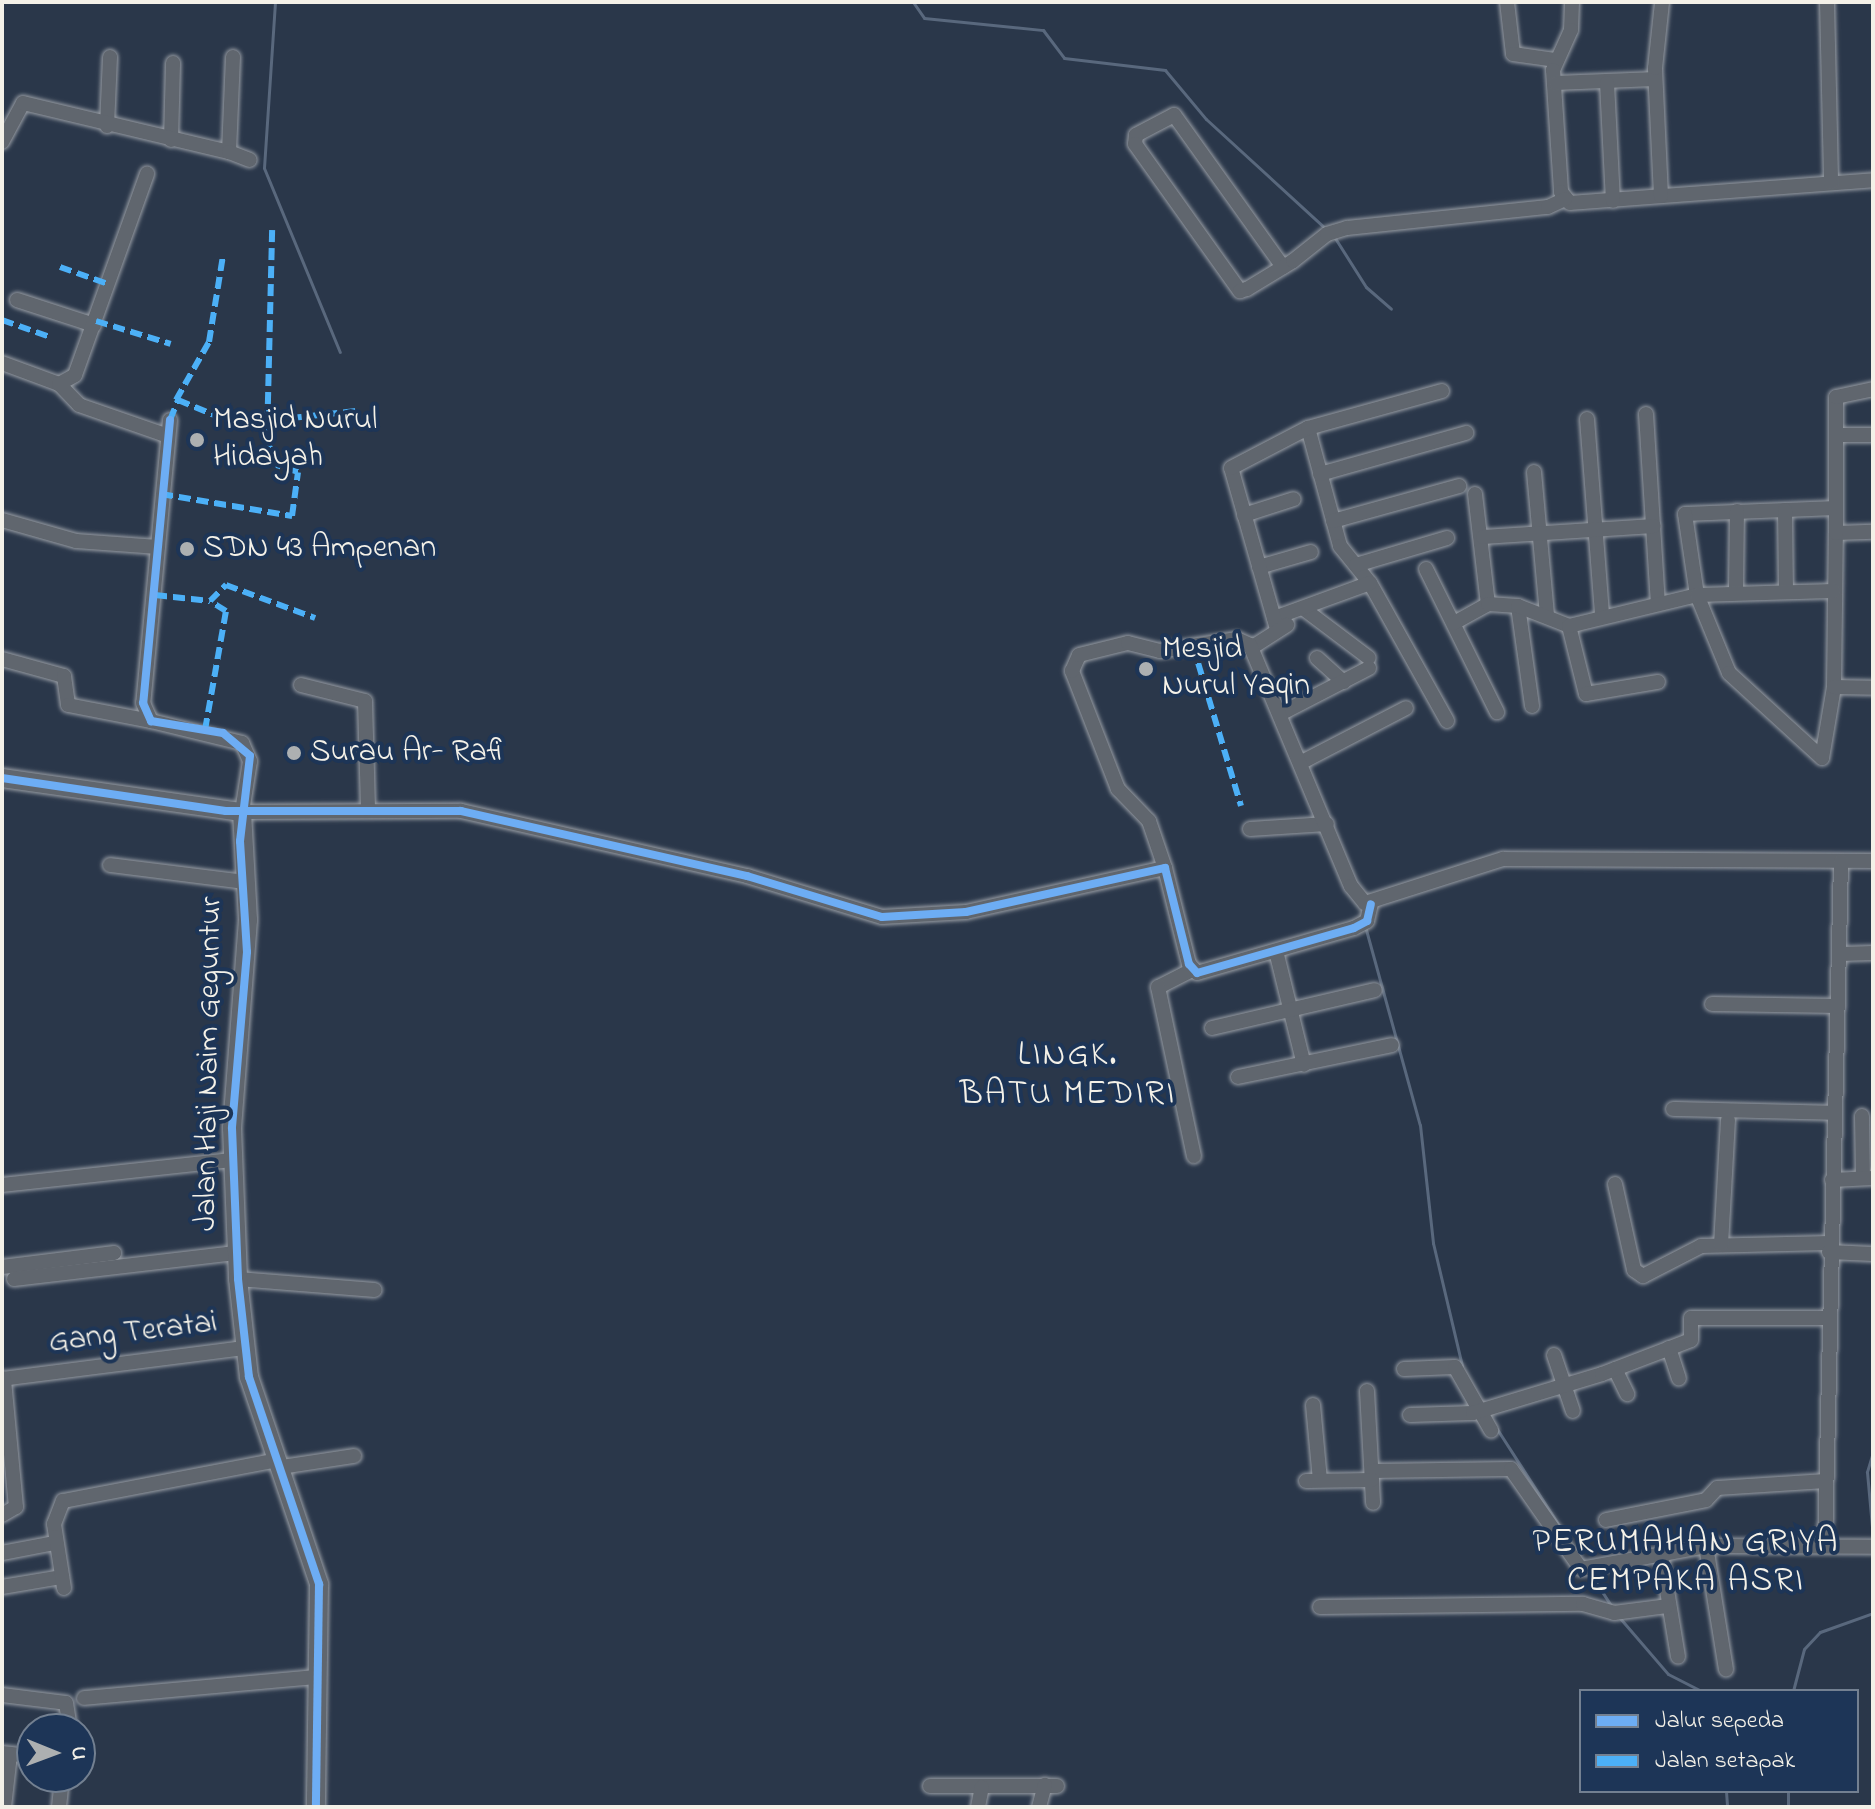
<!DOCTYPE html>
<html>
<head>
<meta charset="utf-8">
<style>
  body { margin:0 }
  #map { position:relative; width:1875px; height:1809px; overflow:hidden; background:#2a374a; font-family:"Indie Flower",sans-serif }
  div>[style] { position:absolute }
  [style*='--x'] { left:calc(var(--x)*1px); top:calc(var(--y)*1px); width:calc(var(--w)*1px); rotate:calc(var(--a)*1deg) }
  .stream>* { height:3px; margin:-1.5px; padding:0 1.5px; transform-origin:1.5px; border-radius:1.5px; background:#59687d }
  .roads { filter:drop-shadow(0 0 2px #979ca3) drop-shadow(0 0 2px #979ca3) }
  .street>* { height:14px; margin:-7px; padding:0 7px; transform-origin:7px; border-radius:7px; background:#60666e }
  .secondary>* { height:18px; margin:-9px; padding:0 9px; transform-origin:9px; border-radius:9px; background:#60666e }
  .quiet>* { height:6px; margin-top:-3px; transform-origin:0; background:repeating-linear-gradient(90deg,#4cb0f7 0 12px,transparent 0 18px) }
  .cycleway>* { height:8px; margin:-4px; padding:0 4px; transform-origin:4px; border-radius:4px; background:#6dadf4 }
  .dots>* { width:22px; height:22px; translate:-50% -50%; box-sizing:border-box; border:4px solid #1d3557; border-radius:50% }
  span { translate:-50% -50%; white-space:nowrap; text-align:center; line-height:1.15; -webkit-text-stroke:8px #1d3557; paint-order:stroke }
  .poi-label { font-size:32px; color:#f4f1e8 }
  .left { translate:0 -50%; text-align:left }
  .street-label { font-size:32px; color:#f4f1e8 }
  .neighbourhood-label { font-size:34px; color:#f4f1e8; letter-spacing:2px }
  .frame { position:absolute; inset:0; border:4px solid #f4f1e8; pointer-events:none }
  .legend { position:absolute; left:1579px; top:1689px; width:280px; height:104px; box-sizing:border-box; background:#1d3557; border:2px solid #738091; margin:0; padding:10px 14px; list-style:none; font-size:24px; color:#f4f1e8 }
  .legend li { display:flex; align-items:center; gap:16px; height:40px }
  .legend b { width:40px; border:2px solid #738091 }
  .north { position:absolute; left:16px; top:1713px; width:80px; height:80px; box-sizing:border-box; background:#1d3557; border:2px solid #738091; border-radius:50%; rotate:91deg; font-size:22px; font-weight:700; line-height:32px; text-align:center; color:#f4f1e8 }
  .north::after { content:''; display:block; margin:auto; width:28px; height:36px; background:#adb0b1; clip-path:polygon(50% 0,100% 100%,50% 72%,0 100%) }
</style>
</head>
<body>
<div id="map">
  <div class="stream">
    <div style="--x:275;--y:2;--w:166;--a:93.8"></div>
    <div style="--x:264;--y:168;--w:199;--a:67.6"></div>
    <div style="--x:913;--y:2;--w:19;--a:55"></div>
    <div style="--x:924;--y:18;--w:120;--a:5.8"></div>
    <div style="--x:1043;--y:30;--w:35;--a:53"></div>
    <div style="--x:1064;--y:58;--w:102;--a:6.8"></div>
    <div style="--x:1165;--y:70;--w:64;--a:50.1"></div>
    <div style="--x:1206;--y:119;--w:164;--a:42.5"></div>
    <div style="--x:1335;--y:238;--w:58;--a:57.7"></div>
    <div style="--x:1366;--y:287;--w:33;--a:41"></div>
    <div style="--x:1365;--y:926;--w:206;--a:74.6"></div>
    <div style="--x:1420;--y:1125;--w:119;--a:83.7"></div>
    <div style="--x:1433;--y:1243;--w:126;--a:76.7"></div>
    <div style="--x:1497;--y:1429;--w:117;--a:57.3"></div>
    <div style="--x:1873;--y:1452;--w:21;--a:107"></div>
    <div style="--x:1867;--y:1472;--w:66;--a:84.8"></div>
    <div style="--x:1590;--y:1573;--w:40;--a:57.1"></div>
    <div style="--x:1619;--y:1617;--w:75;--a:49.3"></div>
    <div style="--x:1668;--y:1674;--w:38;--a:27"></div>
    <div style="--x:1793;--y:1691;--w:43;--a:-75.3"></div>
    <div style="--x:1804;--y:1649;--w:23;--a:-47"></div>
    <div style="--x:1820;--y:1632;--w:56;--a:-19.7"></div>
    <div style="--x:1726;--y:1791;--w:16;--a:86"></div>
    <div style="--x:1788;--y:1807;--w:16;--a:-90"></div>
  </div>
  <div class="roads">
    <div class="street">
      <div style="--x:1507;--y:2;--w:52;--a:83.4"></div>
      <div style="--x:1513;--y:54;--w:42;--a:8.1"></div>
      <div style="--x:1572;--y:2;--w:28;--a:92"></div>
      <div style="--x:1571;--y:30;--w:44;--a:114.2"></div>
      <div style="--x:1553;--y:70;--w:122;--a:86.2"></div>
      <div style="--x:1561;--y:192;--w:14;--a:51"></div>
      <div style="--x:1570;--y:203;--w:304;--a:-4.3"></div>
      <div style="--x:1827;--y:2;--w:181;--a:88.7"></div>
      <div style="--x:1556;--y:83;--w:99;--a:-2.3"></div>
      <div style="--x:1607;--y:83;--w:118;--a:87.1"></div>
      <div style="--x:107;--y:126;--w:69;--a:-87.5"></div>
      <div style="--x:171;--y:140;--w:77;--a:-88.5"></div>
      <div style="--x:2;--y:142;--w:44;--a:-61.7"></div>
      <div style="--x:23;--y:103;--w:212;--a:13.4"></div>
      <div style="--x:229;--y:152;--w:95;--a:-87.6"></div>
      <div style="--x:229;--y:152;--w:22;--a:21"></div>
      <div style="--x:1661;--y:196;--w:128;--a:-92.7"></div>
      <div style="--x:1655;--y:68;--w:66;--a:-83.9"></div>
      <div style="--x:1283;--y:267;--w:187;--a:-125.6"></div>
      <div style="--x:1174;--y:115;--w:43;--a:152.2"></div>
      <div style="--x:1136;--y:135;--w:9;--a:96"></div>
      <div style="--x:1135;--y:144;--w:181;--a:54.5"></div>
      <div style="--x:1240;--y:291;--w:7;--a:-16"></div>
      <div style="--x:1247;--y:289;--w:54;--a:-31.3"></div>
      <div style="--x:1293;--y:261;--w:43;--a:-38.5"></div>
      <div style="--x:1327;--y:234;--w:21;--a:-17"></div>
      <div style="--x:1347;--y:228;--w:202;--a:-6"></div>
      <div style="--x:1548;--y:207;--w:19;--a:-25"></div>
      <div style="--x:17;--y:300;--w:81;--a:18"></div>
      <div style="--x:2;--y:363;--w:61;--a:20.2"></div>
      <div style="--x:59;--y:384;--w:18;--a:-29"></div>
      <div style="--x:75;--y:375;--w:214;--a:-70.3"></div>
      <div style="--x:59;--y:384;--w:29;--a:46"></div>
      <div style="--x:79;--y:405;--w:94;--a:19.2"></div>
      <div style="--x:1646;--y:414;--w:189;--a:86.4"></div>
      <div style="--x:1587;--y:419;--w:195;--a:85.6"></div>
      <div style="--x:170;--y:420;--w:284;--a:95.4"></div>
      <div style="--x:143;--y:703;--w:20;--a:66"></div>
      <div style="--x:151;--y:721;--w:94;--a:13.6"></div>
      <div style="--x:242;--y:743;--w:20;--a:66"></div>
      <div style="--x:250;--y:761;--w:52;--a:98.9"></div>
      <div style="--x:242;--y:812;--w:219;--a:-0.3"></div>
      <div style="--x:461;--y:811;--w:293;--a:12.8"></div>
      <div style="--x:747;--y:876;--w:141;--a:16.9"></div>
      <div style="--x:882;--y:917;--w:84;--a:-3.4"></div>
      <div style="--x:966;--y:912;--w:204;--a:-12.5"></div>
      <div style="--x:1165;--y:868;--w:99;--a:76"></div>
      <div style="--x:1189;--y:964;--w:12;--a:48"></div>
      <div style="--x:1197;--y:973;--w:163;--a:-16"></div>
      <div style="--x:1354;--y:928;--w:15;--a:-28"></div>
      <div style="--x:1367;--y:921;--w:17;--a:-77"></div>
      <div style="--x:1308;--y:428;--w:122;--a:74.8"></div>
      <div style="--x:1340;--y:546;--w:48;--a:51"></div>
      <div style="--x:1370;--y:583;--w:158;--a:60.8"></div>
      <div style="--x:1838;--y:435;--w:35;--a:0"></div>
      <div style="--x:1534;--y:472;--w:144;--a:84.8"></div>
      <div style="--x:1320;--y:474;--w:152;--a:-15.7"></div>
      <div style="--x:1475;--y:494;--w:111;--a:83.3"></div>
      <div style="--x:1836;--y:508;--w:151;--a:177.7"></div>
      <div style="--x:1685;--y:514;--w:82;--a:81.6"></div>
      <div style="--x:1697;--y:595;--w:84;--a:67.7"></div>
      <div style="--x:1729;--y:673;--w:126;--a:42.4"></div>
      <div style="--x:1822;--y:758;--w:72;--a:-80.4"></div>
      <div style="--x:1834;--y:687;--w:154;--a:-89.3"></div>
      <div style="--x:1836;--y:533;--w:37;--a:-2"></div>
      <div style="--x:1785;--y:510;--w:82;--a:89.3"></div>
      <div style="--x:1244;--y:515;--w:52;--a:-17.7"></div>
      <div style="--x:2;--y:520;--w:77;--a:15.8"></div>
      <div style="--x:76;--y:541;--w:82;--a:4.2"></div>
      <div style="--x:1333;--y:521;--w:131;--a:-15.5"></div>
      <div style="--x:1836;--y:533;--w:136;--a:-90"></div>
      <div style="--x:1836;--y:397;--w:38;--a:-12"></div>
      <div style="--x:1483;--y:537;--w:171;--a:-3.7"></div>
      <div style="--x:1356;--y:565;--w:95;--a:-16.5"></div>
      <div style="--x:1259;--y:567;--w:54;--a:-16.1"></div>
      <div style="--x:1426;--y:569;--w:160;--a:63.6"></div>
      <div style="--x:1736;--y:591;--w:80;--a:-89.3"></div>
      <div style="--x:1518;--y:606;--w:101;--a:82"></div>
      <div style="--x:1304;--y:609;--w:81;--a:37"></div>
      <div style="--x:1274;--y:618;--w:102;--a:-20"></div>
      <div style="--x:1454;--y:623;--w:39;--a:-29"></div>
      <div style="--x:1488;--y:604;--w:30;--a:4"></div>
      <div style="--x:1518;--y:606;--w:55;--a:21.4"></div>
      <div style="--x:1569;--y:626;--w:70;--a:76"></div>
      <div style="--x:1586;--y:694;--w:73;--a:-9.5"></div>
      <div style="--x:1569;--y:626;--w:132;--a:-13.6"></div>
      <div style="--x:1697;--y:595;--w:137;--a:-1.7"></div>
      <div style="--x:1277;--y:629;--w:167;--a:-105.9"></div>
      <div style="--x:1231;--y:468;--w:87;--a:-27.5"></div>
      <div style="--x:1308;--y:428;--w:139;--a:-15.4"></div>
      <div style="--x:1251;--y:648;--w:43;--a:-32.6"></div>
      <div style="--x:1317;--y:658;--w:36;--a:42"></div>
      <div style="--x:2;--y:659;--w:64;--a:15.3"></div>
      <div style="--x:64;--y:676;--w:29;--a:82"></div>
      <div style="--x:68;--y:705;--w:85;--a:10.9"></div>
      <div style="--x:301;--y:685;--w:66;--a:14"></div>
      <div style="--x:365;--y:701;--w:108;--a:88.4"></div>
      <div style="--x:1834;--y:687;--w:39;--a:1"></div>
      <div style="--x:1282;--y:713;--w:98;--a:-27.3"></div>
      <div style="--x:1302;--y:762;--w:117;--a:-27.4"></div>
      <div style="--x:1250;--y:829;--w:77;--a:-3.7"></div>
      <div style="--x:110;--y:865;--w:135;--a:7.2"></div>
      <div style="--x:1165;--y:868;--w:50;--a:-108.8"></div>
      <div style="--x:1149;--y:821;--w:45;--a:-134.1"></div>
      <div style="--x:1118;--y:789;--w:127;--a:-111.3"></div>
      <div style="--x:1072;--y:671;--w:17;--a:-66"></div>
      <div style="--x:1079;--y:655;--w:50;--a:-13.8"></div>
      <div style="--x:1128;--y:643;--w:33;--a:14"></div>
      <div style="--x:1160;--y:651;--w:78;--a:-8.9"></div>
      <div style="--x:1237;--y:639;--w:14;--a:25"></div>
      <div style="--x:1250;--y:645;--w:261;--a:67.3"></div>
      <div style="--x:1351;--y:886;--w:22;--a:51"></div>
      <div style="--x:1365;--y:903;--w:145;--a:-17.7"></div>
      <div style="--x:1503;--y:859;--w:370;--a:0.3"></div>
      <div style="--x:1276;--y:951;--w:117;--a:76.2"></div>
      <div style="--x:1841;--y:954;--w:32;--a:-2"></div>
      <div style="--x:1192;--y:970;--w:38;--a:153"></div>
      <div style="--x:1158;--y:987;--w:173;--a:78"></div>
      <div style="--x:1712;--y:1004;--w:126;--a:0.9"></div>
      <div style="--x:1212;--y:1028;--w:167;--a:-13.1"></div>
      <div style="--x:1238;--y:1077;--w:157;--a:-11.7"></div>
      <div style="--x:1673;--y:1109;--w:161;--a:1.4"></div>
      <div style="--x:1862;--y:1116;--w:62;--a:89.1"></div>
      <div style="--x:1832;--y:1180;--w:41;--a:-2.8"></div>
      <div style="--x:1615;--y:1184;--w:88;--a:77.5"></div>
      <div style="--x:1634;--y:1270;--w:11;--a:34"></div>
      <div style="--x:1643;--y:1276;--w:65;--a:-27.3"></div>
      <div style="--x:1701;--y:1246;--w:129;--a:-1.3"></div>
      <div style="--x:2;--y:1185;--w:231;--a:-6.2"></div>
      <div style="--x:1721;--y:1245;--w:125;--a:-86.8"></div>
      <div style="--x:1829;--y:1252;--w:44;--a:2.6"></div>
      <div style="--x:2;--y:1267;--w:113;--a:-7.1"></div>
      <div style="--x:14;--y:1279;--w:225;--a:-6.7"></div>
      <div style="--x:238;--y:1279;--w:137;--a:4.6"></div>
      <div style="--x:1669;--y:1348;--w:32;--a:72"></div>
      <div style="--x:1554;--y:1355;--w:59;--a:71.3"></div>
      <div style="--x:1404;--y:1369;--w:51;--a:-2.2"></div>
      <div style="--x:1455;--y:1367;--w:73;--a:60.3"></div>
      <div style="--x:1615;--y:1369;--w:28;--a:64"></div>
      <div style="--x:2;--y:1379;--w:245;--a:-7.3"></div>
      <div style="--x:1367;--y:1391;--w:112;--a:86.9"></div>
      <div style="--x:1313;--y:1405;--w:75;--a:84.7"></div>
      <div style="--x:1410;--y:1415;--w:63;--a:-1.8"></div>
      <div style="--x:1473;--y:1413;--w:135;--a:-16.8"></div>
      <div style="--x:1602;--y:1374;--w:95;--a:-20.9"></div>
      <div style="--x:1691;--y:1340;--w:22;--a:-90"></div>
      <div style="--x:1691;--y:1318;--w:137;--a:0"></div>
      <div style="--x:281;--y:1467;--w:74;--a:-8.6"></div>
      <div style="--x:1372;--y:1471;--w:139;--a:-0.8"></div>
      <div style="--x:1511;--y:1469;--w:122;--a:55"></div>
      <div style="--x:1581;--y:1569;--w:127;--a:-10.4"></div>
      <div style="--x:1706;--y:1546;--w:167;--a:0.3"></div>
      <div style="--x:1306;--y:1481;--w:66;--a:-0.9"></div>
      <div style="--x:2;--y:1515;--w:16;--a:-30"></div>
      <div style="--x:16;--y:1507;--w:129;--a:-95.4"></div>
      <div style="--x:1606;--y:1520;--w:102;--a:-11.3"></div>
      <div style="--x:1706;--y:1500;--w:16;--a:-47"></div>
      <div style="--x:1717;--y:1488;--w:109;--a:-3.7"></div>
      <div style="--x:1825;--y:1545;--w:684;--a:-88.66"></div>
      <div style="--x:1706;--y:1546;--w:125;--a:80.8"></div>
      <div style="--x:2;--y:1553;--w:54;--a:-10.7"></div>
      <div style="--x:1661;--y:1554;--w:104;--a:80.6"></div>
      <div style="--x:2;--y:1587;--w:61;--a:-9.5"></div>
      <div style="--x:64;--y:1588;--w:65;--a:-98.9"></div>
      <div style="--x:54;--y:1524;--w:25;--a:-69"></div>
      <div style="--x:63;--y:1501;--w:219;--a:-10.8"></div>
      <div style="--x:1320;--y:1607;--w:263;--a:-0.7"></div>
      <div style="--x:1583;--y:1604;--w:32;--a:16"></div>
      <div style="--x:1614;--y:1613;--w:53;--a:-7.5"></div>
      <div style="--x:2;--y:1695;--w:64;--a:7.1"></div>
      <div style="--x:66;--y:1703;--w:26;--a:81"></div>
      <div style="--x:84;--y:1698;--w:234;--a:-5.2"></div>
      <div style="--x:2;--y:1753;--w:30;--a:6"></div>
      <div style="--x:930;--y:1786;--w:127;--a:0"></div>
      <div style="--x:4;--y:1807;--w:53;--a:-83.5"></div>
      <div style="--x:59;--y:1807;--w:30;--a:-84"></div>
      <div style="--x:978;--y:1807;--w:20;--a:-79"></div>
      <div style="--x:1039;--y:1807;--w:23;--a:-75"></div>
    </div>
    <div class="secondary">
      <div style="--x:2;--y:778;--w:242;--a:8.1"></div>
      <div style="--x:242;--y:812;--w:108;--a:86.8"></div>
      <div style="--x:248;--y:920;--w:209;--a:94.4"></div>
      <div style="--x:232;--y:1128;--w:151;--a:87.7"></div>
      <div style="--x:238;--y:1279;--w:99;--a:83.6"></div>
      <div style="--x:249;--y:1377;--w:219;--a:71.3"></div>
      <div style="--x:319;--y:1584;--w:223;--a:90.8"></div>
    </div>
  </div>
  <div class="quiet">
    <div style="--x:60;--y:267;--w:51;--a:19.5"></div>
    <div style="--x:2;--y:320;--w:51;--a:19.5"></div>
    <div style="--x:96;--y:321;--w:78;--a:17"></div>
    <div style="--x:176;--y:400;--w:67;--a:-60.4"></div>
    <div style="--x:209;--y:342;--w:87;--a:-80.8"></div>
    <div style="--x:170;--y:420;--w:22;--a:-68"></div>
    <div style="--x:178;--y:400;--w:63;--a:22.5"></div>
    <div style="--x:236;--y:424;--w:121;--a:-6.2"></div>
    <div style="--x:161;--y:494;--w:133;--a:9.5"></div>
    <div style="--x:292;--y:516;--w:44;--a:-82.2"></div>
    <div style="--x:298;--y:472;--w:23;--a:-162"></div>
    <div style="--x:276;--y:465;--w:27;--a:-110"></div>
    <div style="--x:267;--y:440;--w:211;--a:-88.6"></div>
    <div style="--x:155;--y:595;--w:55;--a:6.2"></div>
    <div style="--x:210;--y:601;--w:23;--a:-45"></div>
    <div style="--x:226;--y:585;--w:95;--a:20.3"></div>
    <div style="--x:1193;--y:646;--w:167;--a:73.3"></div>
    <div style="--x:205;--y:730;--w:121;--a:-80"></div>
    <div style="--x:226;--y:611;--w:19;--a:-148"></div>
  </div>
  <div class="cycleway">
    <div style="--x:170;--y:420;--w:284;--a:95.4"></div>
    <div style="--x:143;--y:703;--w:20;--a:66"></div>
    <div style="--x:151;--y:721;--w:73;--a:9.5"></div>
    <div style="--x:223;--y:733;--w:35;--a:40"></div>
    <div style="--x:250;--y:756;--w:86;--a:96.7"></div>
    <div style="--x:240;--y:841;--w:111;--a:86.4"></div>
    <div style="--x:247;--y:952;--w:177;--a:94.9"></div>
    <div style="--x:232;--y:1128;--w:151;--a:87.7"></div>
    <div style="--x:238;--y:1279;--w:99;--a:83.6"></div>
    <div style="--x:249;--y:1377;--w:219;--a:71.3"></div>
    <div style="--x:319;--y:1584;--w:223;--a:90.8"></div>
    <div style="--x:2;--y:778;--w:226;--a:8.4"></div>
    <div style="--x:226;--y:811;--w:235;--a:0"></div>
    <div style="--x:461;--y:811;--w:293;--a:12.8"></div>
    <div style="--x:747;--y:876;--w:141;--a:16.9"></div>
    <div style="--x:882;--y:917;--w:84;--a:-3.4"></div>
    <div style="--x:966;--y:912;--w:204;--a:-12.5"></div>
    <div style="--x:1165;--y:868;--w:99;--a:76"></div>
    <div style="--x:1189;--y:964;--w:12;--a:48"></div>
    <div style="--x:1197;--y:973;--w:163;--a:-16"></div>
    <div style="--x:1354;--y:928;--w:15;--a:-28"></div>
    <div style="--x:1367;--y:921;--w:17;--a:-77"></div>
  </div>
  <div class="dots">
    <div style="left:197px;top:440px;background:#adb0b1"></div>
    <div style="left:187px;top:549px;background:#adb0b1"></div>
    <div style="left:1146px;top:669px;background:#adb0b1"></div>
    <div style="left:294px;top:753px;background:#adb0b1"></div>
  </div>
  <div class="poi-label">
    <span class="left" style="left:213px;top:440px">Masjid Nurul<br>Hidayah</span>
    <span class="left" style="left:203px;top:549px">SDN 43 Ampenan</span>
    <span class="left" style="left:1162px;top:669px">Mesjid<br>Nurul Yaqin</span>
    <span class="left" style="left:310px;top:753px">Surau Ar- Rafi</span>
  </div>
  <div class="street-label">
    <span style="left:210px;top:1064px;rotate:-89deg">Jalan Haji Naim Geguntur</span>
    <span style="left:133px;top:1334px;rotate:-7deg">Gang Teratai</span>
  </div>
  <div class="neighbourhood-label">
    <span style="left:1068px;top:1076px">LINGK.<br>BATU MEDIRI</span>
    <span style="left:1686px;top:1563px">PERUMAHAN GRIYA<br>CEMPAKA ASRI</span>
  </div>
  <div class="frame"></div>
  <ul class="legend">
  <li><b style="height:10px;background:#6dadf4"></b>Jalur sepeda</li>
  <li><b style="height:10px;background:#4cb0f7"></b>Jalan setapak</li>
  </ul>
  <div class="north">U</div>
</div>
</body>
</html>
